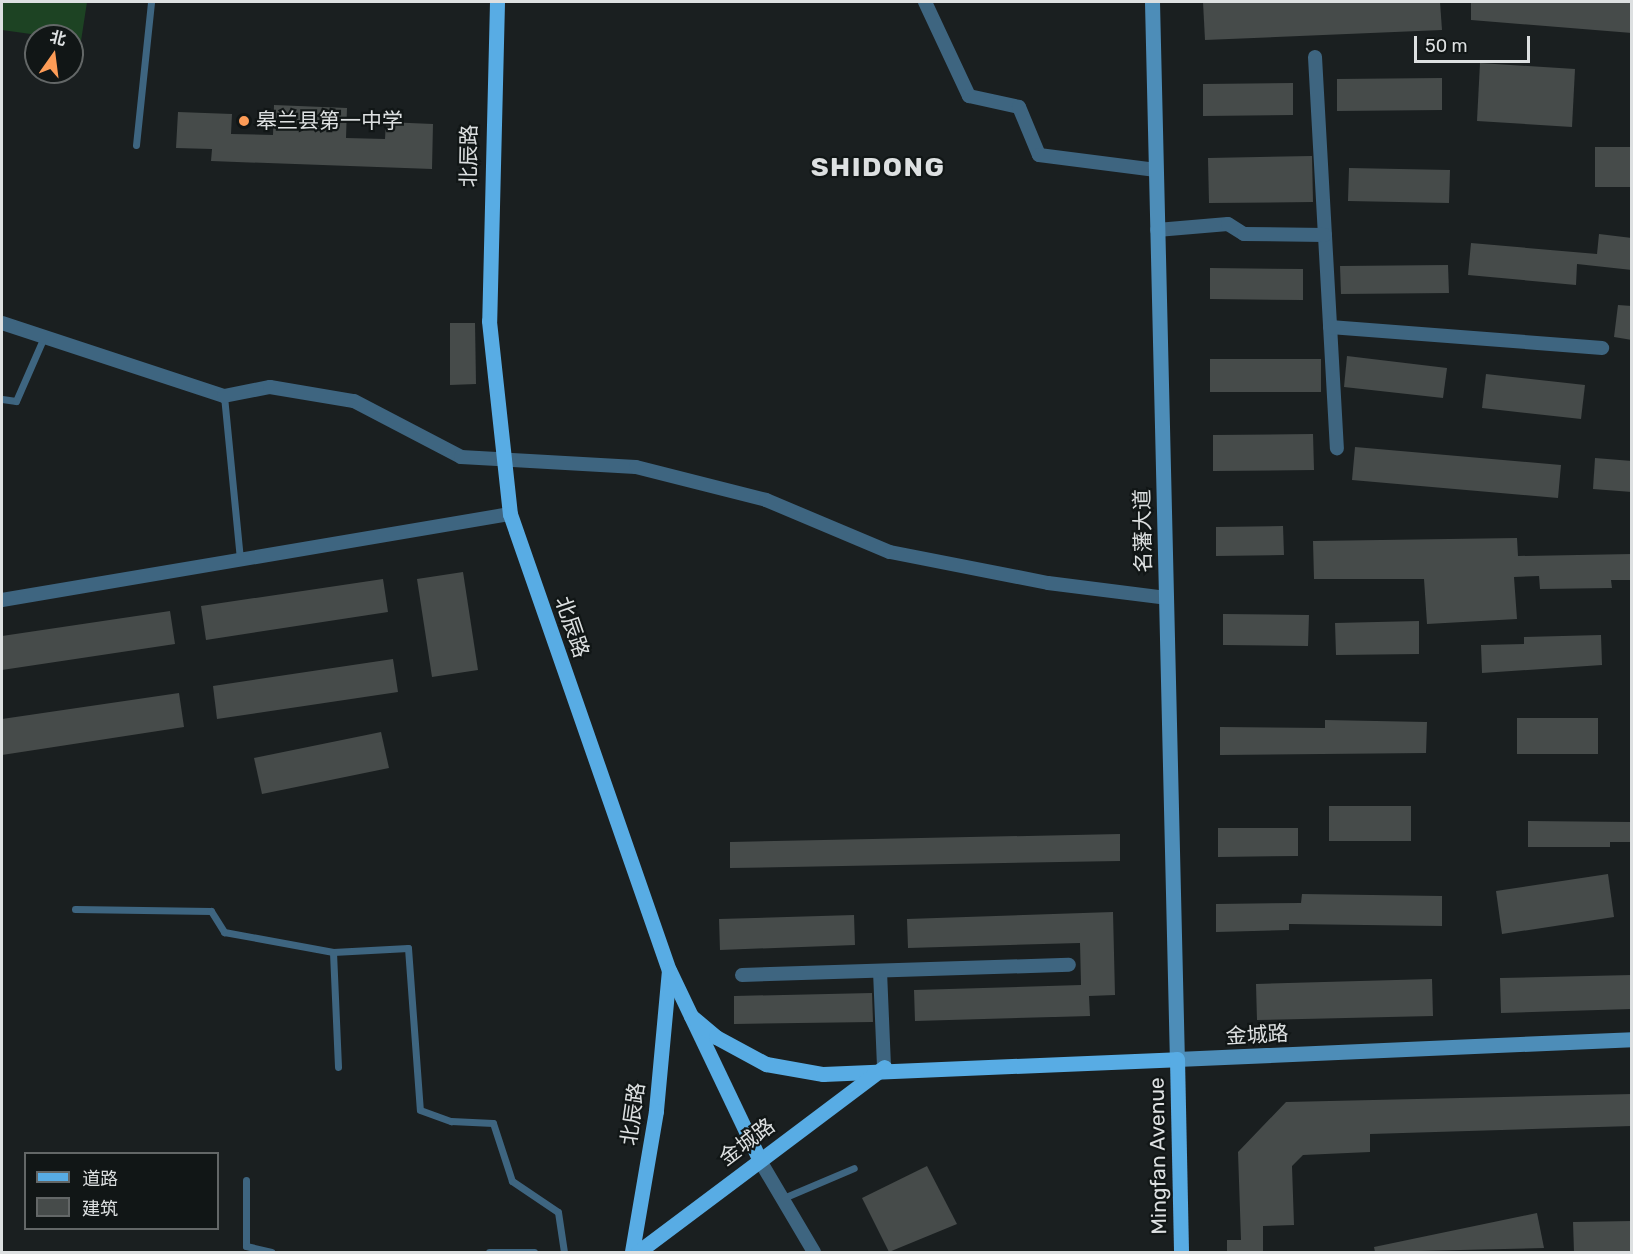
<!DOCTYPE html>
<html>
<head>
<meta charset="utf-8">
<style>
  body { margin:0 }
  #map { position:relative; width:1633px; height:1254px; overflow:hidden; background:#1a1f20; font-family:Rubik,"Noto Sans SC",sans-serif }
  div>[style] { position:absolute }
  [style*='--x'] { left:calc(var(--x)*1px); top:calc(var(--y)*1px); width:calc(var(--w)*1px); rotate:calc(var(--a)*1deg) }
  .green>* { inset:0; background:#1d4323 }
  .building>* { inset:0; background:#464b4a }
  .service>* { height:7px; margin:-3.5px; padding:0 3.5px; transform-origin:3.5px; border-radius:3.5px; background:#3e6580 }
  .minor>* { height:14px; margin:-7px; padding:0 7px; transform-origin:7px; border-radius:7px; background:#3e6580 }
  .secondary>* { height:15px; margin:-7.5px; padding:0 7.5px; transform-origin:7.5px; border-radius:7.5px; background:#4d8db8 }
  .primary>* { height:15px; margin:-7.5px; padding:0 7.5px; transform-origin:7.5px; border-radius:7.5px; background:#58ace4 }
  .dots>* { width:16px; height:16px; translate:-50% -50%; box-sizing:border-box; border:3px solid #111616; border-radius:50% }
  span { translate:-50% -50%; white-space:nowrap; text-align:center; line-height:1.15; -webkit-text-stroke:4.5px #111616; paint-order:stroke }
  .poi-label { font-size:21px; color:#dde0e1 }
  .left { translate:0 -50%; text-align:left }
  .street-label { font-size:21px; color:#dde0e1 }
  .district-label { font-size:27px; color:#dde0e1; font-weight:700; letter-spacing:1.5px }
  .frame { position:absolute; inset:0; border:3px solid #dde0e1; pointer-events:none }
  .legend { position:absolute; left:24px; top:1152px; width:195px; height:78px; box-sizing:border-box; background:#111616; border:2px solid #636767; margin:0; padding:8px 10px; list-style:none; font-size:18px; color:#dde0e1 }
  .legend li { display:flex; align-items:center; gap:12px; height:30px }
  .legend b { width:30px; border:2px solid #636767 }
  .north { position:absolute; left:24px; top:24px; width:60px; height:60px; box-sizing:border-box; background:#111616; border:2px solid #636767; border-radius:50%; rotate:14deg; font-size:16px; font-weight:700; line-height:24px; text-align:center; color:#dde0e1 }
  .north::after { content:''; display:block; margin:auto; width:21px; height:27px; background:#fd9c57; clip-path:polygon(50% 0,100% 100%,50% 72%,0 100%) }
  .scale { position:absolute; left:1414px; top:36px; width:116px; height:27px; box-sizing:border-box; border:3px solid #dde0e1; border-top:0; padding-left:8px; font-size:18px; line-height:21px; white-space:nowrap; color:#dde0e1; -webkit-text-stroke:4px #111616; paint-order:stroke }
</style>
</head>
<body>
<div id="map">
  <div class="green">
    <div style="clip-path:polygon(2px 2px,87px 2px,81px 41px,2px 30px)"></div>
  </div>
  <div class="building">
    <div style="clip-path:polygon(1203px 2px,1440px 2px,1442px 30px,1205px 40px)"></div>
    <div style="clip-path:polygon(1471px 2px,1632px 2px,1632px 33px,1471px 20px)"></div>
    <div style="clip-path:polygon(1480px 63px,1575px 69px,1572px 127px,1477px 121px)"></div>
    <div style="clip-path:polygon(1442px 78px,1442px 110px,1337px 111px,1337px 79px)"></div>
    <div style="clip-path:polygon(1293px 83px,1293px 115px,1203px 116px,1203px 84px)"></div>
    <div style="clip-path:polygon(274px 105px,347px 108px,346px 138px,385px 139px,386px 122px,433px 124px,432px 169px,211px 161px,212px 149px,176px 148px,178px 112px,232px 114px,231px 134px,273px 135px)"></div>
    <div style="clip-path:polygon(1595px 147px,1632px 147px,1632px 187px,1595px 187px)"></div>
    <div style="clip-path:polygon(1312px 156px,1313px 202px,1209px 203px,1208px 158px)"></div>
    <div style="clip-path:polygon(1349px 168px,1450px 170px,1449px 203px,1348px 201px)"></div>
    <div style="clip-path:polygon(1599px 234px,1632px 238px,1632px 270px,1577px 264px,1576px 285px,1468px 275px,1471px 243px,1597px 254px)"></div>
    <div style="clip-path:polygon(1448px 265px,1449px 293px,1341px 294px,1340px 266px)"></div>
    <div style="clip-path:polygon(1210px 268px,1303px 269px,1303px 300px,1210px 299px)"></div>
    <div style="clip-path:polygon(1618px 305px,1632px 306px,1632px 340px,1614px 337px)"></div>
    <div style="clip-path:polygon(450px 323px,475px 323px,476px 384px,450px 385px)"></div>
    <div style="clip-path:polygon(1347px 356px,1447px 368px,1443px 398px,1344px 387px)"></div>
    <div style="clip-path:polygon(1210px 359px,1321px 359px,1321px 392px,1210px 392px)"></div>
    <div style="clip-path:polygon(1486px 374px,1585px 385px,1581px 419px,1482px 408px)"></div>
    <div style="clip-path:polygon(1313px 434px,1314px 470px,1213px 471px,1213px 435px)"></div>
    <div style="clip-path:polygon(1355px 447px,1561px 465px,1558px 498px,1352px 480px)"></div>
    <div style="clip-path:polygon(1595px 458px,1632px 461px,1632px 492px,1593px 489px)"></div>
    <div style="clip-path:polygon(1283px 526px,1284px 555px,1216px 556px,1216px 527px)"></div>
    <div style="clip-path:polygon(1517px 538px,1518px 556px,1632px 554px,1632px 580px,1611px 580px,1612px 588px,1540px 589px,1539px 576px,1514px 577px,1517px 619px,1427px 624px,1424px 579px,1314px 579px,1313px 541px)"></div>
    <div style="clip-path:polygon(463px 572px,478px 670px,432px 677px,417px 579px)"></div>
    <div style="clip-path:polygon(383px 579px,388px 612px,206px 640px,201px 606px)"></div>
    <div style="clip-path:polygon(170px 611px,175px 644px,2px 670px,2px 636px)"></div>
    <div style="clip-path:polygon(1223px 614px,1309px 615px,1308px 646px,1223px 645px)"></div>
    <div style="clip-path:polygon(1419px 621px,1419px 654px,1336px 655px,1335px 623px)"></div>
    <div style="clip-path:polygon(1601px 635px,1602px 665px,1482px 673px,1481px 645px,1524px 644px,1524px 637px)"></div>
    <div style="clip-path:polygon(393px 659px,398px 692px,217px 719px,213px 686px)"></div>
    <div style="clip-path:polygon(179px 693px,184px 727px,2px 755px,2px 719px)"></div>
    <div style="clip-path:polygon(1517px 718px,1598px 718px,1598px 754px,1517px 754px)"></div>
    <div style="clip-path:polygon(1325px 720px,1427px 722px,1426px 753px,1220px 755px,1220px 727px,1325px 728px)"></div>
    <div style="clip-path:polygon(381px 732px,389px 768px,262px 794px,254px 758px)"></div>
    <div style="clip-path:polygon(1329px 806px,1411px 806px,1411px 841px,1329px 841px)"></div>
    <div style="clip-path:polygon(1528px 821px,1632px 822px,1632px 842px,1610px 842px,1610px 847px,1528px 847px)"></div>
    <div style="clip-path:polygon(1218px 828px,1298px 828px,1298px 856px,1218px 857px)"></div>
    <div style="clip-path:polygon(1120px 834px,1120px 861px,730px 868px,730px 842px)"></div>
    <div style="clip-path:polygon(1608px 874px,1614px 917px,1502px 934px,1496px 891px)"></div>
    <div style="clip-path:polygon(1302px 894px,1442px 896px,1442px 926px,1289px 924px,1289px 930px,1216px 932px,1216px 904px,1301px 903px)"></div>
    <div style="clip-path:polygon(1113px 912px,1115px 995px,1089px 996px,1090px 1016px,915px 1021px,914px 990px,1081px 985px,1080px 943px,908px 948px,907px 919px)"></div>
    <div style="clip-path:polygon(854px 915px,855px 945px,720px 950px,719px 919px)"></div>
    <div style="clip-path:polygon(1632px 975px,1632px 1009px,1501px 1013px,1500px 978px)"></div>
    <div style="clip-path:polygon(1432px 979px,1433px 1016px,1257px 1020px,1256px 984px)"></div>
    <div style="clip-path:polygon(872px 993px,873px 1022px,734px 1024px,734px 996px)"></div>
    <div style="clip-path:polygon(1632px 1094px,1632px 1126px,1370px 1134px,1370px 1152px,1303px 1155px,1292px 1166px,1294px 1225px,1263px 1226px,1263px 1252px,1227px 1252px,1227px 1240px,1241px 1240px,1238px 1152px,1286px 1102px)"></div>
    <div style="clip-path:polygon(927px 1166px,957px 1224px,889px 1252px,862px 1198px)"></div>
    <div style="clip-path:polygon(1537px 1213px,1544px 1248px,1375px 1252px,1374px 1247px)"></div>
    <div style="clip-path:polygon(1632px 1221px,1632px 1252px,1574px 1252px,1573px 1222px)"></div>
  </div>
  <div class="service">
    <div style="--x:136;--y:145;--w:144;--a:-84"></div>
    <div style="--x:224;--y:396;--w:165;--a:84.4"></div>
    <div style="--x:2;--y:399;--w:14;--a:8"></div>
    <div style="--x:16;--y:401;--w:70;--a:-66.4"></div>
    <div style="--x:75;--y:909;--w:136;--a:0.8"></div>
    <div style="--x:211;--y:911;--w:25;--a:58"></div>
    <div style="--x:224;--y:932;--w:111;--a:10.4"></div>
    <div style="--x:333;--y:952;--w:75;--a:-3.1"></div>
    <div style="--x:408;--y:948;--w:162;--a:85.8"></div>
    <div style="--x:420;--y:1110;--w:33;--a:20"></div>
    <div style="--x:451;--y:1121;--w:42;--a:2.7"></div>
    <div style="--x:493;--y:1123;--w:61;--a:71.9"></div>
    <div style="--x:512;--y:1181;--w:55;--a:34"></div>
    <div style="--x:558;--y:1212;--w:40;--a:81.5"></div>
    <div style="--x:333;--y:952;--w:115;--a:87.5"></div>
    <div style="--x:246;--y:1180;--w:66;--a:90"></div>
    <div style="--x:246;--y:1246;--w:26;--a:13"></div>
    <div style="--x:781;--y:1199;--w:79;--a:-23"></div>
    <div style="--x:489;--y:1252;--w:45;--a:0"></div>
  </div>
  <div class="minor">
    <div style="--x:925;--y:2;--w:104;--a:64.9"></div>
    <div style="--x:969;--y:96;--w:51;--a:12.4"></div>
    <div style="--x:1019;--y:107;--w:52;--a:67.4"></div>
    <div style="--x:1039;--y:155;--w:118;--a:7.3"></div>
    <div style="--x:1315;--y:57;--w:392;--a:86.8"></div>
    <div style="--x:1157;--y:230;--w:71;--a:-4.8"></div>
    <div style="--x:1228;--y:224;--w:19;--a:32"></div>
    <div style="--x:1244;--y:234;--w:81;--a:0.7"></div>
    <div style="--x:2;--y:323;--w:234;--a:18.2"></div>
    <div style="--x:224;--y:396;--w:47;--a:-11.1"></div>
    <div style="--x:270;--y:387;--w:85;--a:9.5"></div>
    <div style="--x:354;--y:401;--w:121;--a:27.6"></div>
    <div style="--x:461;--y:457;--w:175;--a:3.3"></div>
    <div style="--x:636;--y:467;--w:134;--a:14.2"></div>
    <div style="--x:766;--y:500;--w:134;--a:22.8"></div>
    <div style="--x:890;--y:552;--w:161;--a:11.1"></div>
    <div style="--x:1048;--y:583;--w:119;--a:7.2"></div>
    <div style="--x:1330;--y:327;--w:273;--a:4.4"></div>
    <div style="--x:2;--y:600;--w:515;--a:-9.61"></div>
    <div style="--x:880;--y:971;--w:96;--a:87.6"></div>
    <div style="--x:742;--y:975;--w:327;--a:-1.8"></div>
    <div style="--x:759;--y:1159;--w:108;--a:59.4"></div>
  </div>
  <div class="secondary">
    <div style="--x:1152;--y:2;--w:1057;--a:88.65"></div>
    <div style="--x:1177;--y:1059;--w:455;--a:-2.5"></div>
  </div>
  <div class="primary">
    <div style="--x:497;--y:2;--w:319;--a:91.4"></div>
    <div style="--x:489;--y:321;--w:194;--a:83.8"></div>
    <div style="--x:510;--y:514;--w:483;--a:70.8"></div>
    <div style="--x:669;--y:970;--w:142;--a:95.3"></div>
    <div style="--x:656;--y:1111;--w:143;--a:99.7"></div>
    <div style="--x:670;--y:972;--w:207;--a:64.5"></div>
    <div style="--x:691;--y:1016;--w:33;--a:40"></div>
    <div style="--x:716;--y:1037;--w:57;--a:28.4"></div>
    <div style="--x:766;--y:1064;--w:58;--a:10"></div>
    <div style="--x:823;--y:1074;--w:354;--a:-2.4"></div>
    <div style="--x:1177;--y:1059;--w:193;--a:88.8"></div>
    <div style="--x:638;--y:1252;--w:308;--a:-36.9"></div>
  </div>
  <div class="dots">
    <div style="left:244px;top:121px;background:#fd9c57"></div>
  </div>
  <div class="poi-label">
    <span class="left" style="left:256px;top:121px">皋兰县第一中学</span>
  </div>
  <div class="street-label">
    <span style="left:469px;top:156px;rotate:-89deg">北辰路</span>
    <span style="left:1143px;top:531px;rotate:-91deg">名藩大道</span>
    <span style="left:572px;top:627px;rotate:71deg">北辰路</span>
    <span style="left:1257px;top:1035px;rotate:-3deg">金城路</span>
    <span style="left:633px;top:1114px;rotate:-82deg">北辰路</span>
    <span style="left:747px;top:1142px;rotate:-37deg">金城路</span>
    <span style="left:1158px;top:1156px;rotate:-91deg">Mingfan Avenue</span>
  </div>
  <div class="district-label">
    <span style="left:878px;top:168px">SHIDONG</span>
  </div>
  <div class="frame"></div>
  <ul class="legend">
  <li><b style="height:8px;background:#58ace4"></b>道路</li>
  <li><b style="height:16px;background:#464b4a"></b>建筑</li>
  </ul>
  <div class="north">北</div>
  <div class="scale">50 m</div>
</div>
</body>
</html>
